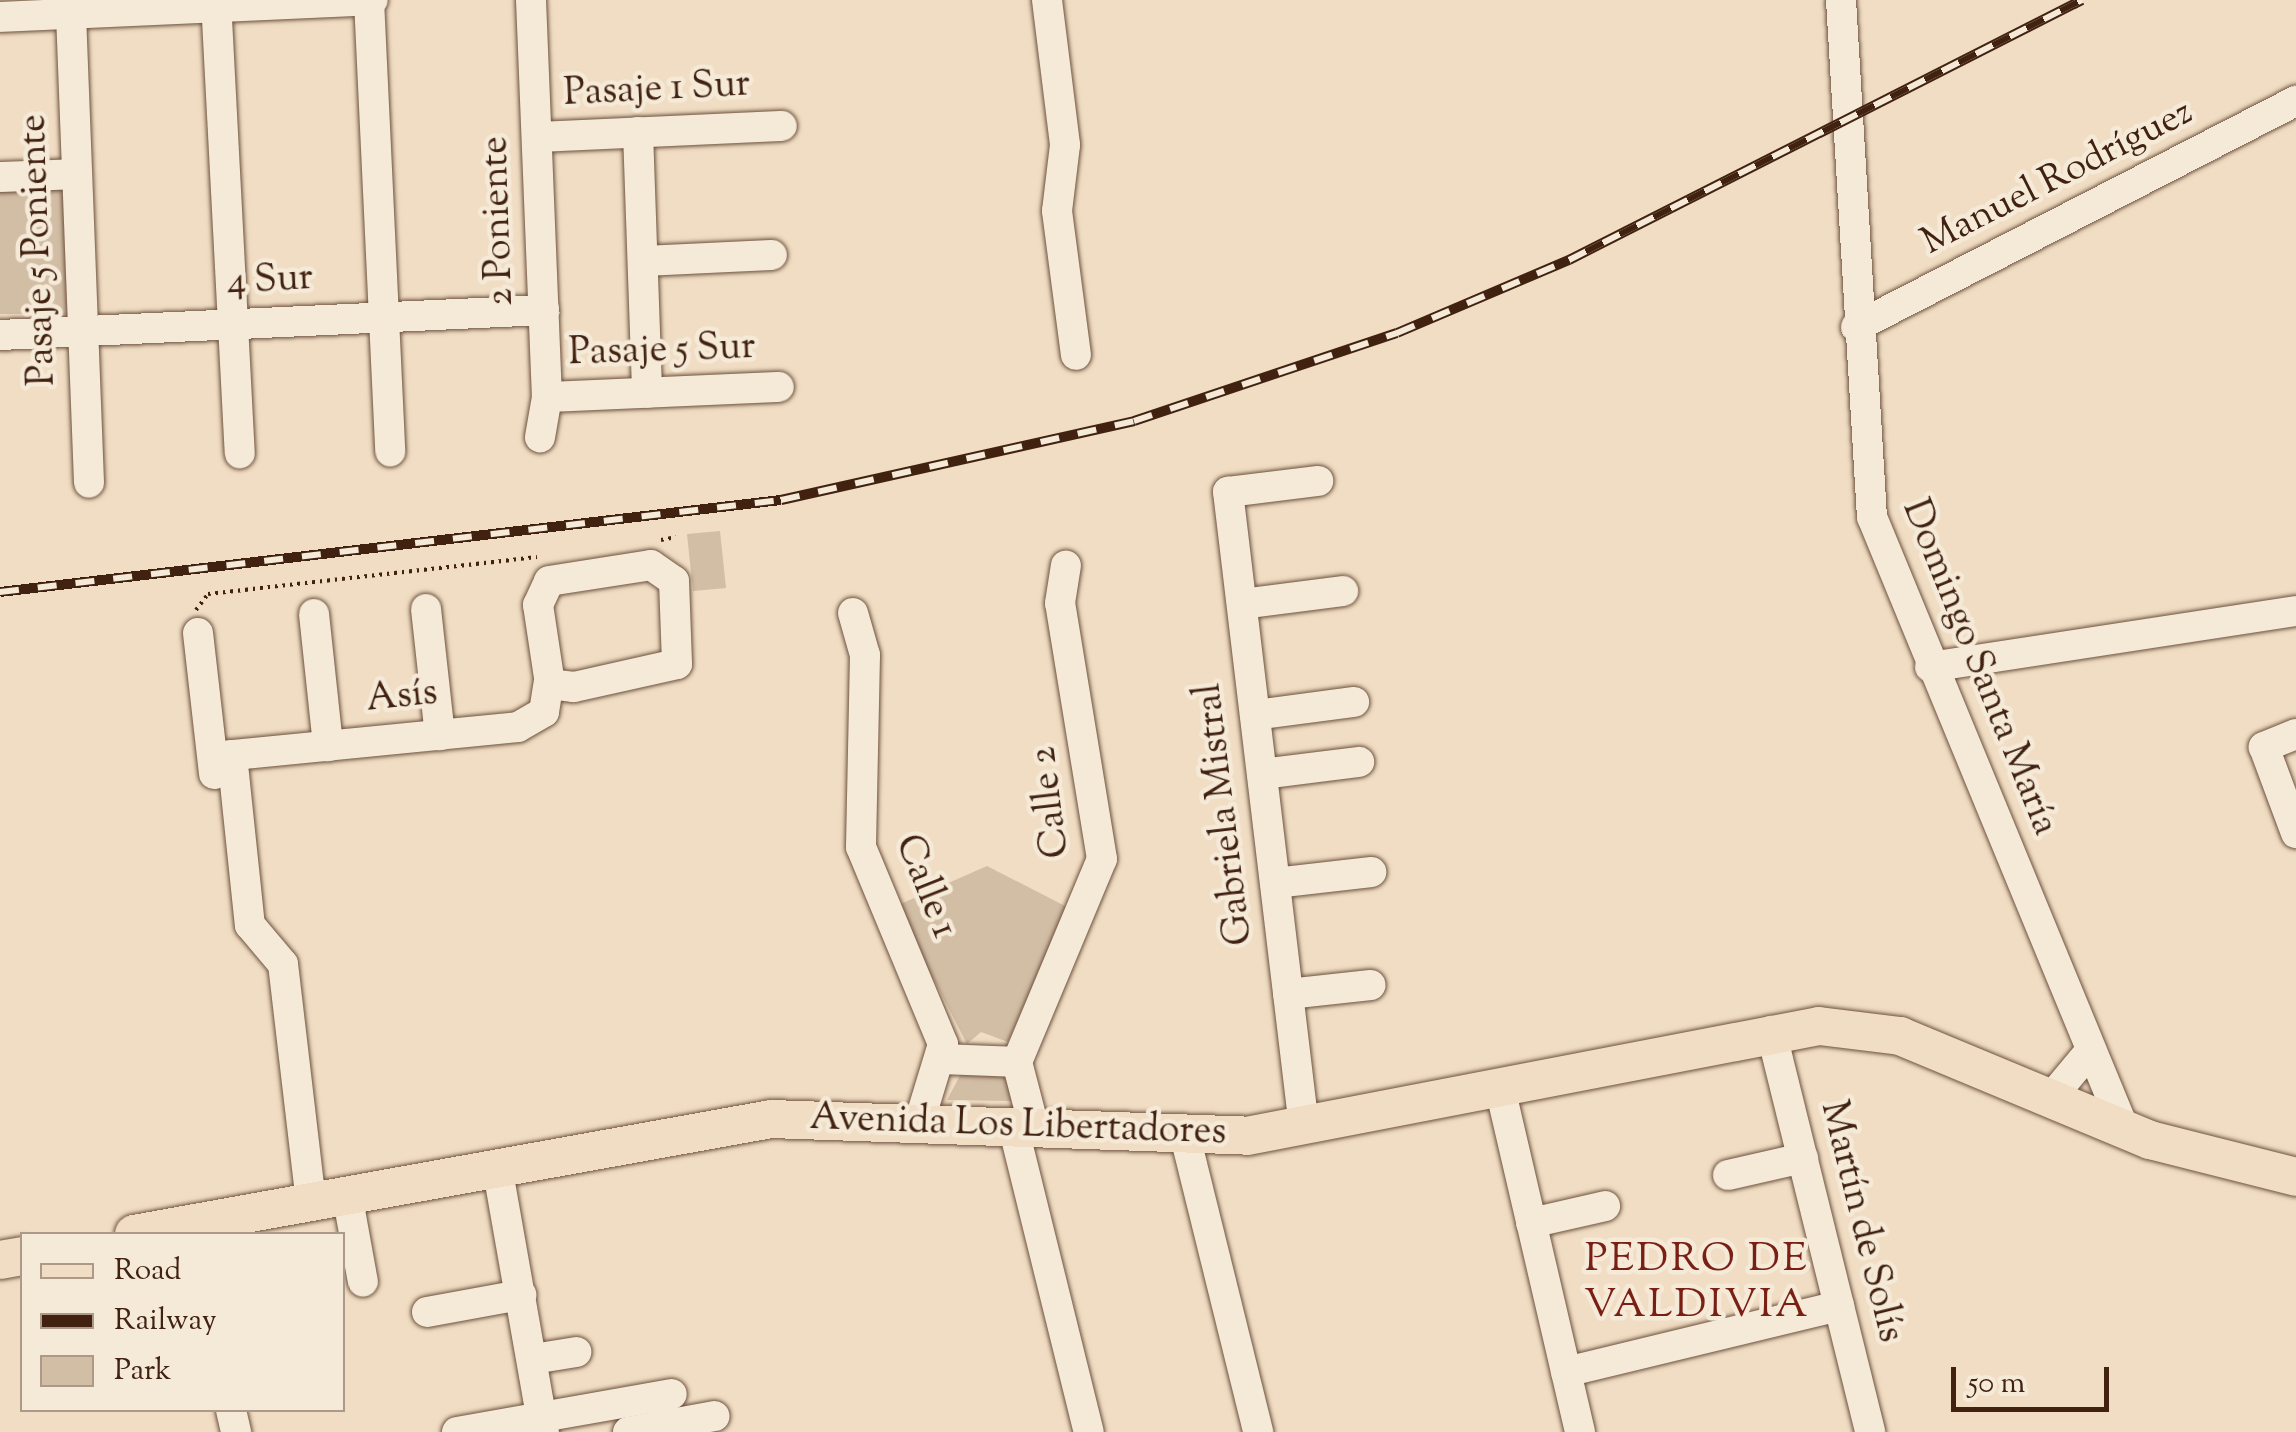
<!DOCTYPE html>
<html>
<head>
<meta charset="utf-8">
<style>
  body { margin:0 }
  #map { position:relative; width:2296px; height:1432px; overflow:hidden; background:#f0ddc3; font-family:"Sorts Mill Goudy",serif }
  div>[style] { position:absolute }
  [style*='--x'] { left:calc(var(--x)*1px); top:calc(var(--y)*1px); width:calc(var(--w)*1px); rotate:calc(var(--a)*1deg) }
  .green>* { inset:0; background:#d2bda5 }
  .path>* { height:4px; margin-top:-2px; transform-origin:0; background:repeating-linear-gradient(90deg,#412211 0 2.5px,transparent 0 7.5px) }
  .roads { filter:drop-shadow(0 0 2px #6d513e) drop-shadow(0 0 2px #6d513e) }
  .minor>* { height:30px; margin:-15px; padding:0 15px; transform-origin:15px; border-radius:15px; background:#f5e9d8 }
  .major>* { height:38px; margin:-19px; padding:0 19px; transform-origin:19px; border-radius:19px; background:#f0ddc3 }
  .rail>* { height:10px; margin-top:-5px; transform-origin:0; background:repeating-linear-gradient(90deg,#f5e9d8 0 19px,#412211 0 38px); box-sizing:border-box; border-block:2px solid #412211 }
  span { translate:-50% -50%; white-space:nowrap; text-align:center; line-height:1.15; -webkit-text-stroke:9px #f5e9d8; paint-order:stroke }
  .street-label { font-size:38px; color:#412211 }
  .neighbourhood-label { font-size:40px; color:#7a1f14; letter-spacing:2.5px }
  .legend { position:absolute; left:20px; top:1232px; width:325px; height:180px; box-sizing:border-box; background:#f5e9d8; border:2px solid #ad9988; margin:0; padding:12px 18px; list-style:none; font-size:30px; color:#412211 }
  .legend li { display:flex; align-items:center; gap:20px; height:50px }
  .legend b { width:50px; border:2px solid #ad9988 }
  .scale { position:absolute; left:1951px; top:1367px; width:158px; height:45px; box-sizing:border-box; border:5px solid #412211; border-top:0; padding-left:12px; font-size:30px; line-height:35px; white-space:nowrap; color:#412211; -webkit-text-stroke:8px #f5e9d8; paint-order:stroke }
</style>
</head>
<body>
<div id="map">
  <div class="green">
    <div style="clip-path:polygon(67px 186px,75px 314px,0 314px,0 188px)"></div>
    <div style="clip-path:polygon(720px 531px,726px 588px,693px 591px,687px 534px)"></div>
    <div style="clip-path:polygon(987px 866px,1067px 907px,1008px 1042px,981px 1032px,967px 1044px,896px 906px)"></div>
    <div style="clip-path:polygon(964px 1068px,1004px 1071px,1014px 1101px,947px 1100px)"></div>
  </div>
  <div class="path">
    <div style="--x:661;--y:540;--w:15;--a:-11"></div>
    <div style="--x:196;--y:610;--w:20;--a:-53"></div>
    <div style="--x:208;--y:594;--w:331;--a:-6.4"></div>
  </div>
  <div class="roads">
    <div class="minor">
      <div style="--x:216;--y:0;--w:454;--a:87"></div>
      <div style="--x:369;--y:0;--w:452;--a:87.3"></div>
      <div style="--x:531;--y:0;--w:397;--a:87.7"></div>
      <div style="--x:547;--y:397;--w:41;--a:99.9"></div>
      <div style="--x:1047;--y:0;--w:146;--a:82.9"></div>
      <div style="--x:1065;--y:145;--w:66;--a:96.9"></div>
      <div style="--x:1057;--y:211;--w:145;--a:82.5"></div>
      <div style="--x:1841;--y:0;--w:518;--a:86.57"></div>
      <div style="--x:1872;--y:517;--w:664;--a:67.61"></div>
      <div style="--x:71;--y:14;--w:469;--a:87.8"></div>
      <div style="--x:0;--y:17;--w:373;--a:-2.6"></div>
      <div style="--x:638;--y:132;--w:261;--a:88"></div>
      <div style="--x:537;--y:137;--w:245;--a:-2.6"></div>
      <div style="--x:0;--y:177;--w:77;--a:-2.2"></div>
      <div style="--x:643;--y:261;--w:129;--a:-2.7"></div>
      <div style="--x:1856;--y:327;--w:495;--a:-27.2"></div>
      <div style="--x:0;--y:335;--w:545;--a:-2.63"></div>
      <div style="--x:547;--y:397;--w:232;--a:-2.5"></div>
      <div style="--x:651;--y:565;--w:28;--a:35"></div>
      <div style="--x:674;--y:581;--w:83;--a:87.9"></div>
      <div style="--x:677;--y:664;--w:106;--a:167.4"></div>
      <div style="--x:574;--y:687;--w:24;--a:-173"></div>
      <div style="--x:550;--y:684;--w:80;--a:-98.6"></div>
      <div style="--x:538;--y:605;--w:26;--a:-65"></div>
      <div style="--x:549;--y:581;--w:103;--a:-8.9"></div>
      <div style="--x:1242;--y:604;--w:102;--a:-7.3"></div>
      <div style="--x:426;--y:609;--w:127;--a:83.7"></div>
      <div style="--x:853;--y:613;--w:44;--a:74.1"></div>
      <div style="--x:865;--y:655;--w:192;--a:91.2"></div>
      <div style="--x:861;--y:847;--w:213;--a:67.4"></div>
      <div style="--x:943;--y:1044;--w:83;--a:106.9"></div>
      <div style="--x:314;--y:614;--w:133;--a:83.9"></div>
      <div style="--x:198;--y:633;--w:142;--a:83.5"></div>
      <div style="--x:1930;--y:667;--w:370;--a:-8.7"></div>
      <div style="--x:1255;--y:715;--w:100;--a:-7.5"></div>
      <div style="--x:2296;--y:734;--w:35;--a:158"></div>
      <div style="--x:2264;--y:747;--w:92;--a:69.6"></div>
      <div style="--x:232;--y:755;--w:171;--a:84"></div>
      <div style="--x:250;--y:925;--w:51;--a:49.8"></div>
      <div style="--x:283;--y:964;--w:239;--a:83.3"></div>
      <div style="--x:213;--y:757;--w:306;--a:-5.6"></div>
      <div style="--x:518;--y:727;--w:30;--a:-30"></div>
      <div style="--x:544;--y:712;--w:30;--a:-81"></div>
      <div style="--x:1262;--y:774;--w:98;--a:-7.1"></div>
      <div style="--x:1275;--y:883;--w:97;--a:-6.5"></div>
      <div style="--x:1288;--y:994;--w:83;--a:-6.2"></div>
      <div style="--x:1771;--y:1031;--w:413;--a:76.1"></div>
      <div style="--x:943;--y:1059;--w:74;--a:2.3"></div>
      <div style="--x:1500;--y:1088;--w:353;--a:76.9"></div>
      <div style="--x:2050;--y:1099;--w:64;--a:-50.1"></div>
      <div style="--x:1304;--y:1127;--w:640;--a:-96.82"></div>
      <div style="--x:1228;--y:492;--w:91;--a:-7"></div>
      <div style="--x:1014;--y:1130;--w:311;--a:76.1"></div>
      <div style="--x:1035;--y:1131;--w:71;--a:-104.6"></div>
      <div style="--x:1017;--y:1062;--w:220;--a:-67.3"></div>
      <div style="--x:1102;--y:859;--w:259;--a:-99.3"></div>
      <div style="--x:1060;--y:603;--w:38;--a:-81"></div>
      <div style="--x:1186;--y:1140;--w:301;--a:76.1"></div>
      <div style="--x:497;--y:1166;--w:270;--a:80"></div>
      <div style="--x:1728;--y:1175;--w:77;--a:-12.8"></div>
      <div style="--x:347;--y:1194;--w:89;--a:79.7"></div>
      <div style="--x:1531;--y:1223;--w:76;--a:-12.9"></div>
      <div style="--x:427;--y:1312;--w:96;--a:-10.3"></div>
      <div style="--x:533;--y:1359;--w:44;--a:-9.2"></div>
      <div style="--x:1566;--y:1372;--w:281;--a:-13.6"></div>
      <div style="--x:231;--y:1410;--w:23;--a:77"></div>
      <div style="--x:457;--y:1432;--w:218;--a:-10"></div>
      <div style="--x:628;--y:1432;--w:88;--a:-10.4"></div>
    </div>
    <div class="major">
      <div style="--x:134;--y:1234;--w:647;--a:-10.23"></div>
      <div style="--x:771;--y:1119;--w:476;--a:2"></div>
      <div style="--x:1247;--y:1136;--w:582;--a:-10.89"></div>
      <div style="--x:1819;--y:1026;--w:82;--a:7"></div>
      <div style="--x:1900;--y:1036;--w:271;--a:22.6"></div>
      <div style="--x:2150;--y:1140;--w:151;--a:14.2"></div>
      <div style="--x:0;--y:1260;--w:22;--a:-10"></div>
    </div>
  </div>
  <div class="rail">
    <div style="--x:0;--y:592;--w:786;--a:-6.72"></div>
    <div style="--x:781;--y:500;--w:362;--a:-12.6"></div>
    <div style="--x:1134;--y:421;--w:277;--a:-18.5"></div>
    <div style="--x:1397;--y:333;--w:187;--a:-23"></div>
    <div style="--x:1569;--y:260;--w:575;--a:-26.88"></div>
  </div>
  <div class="street-label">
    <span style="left:657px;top:91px;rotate:-3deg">Pasaje 1 Sur</span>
    <span style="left:2058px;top:179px;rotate:-27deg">Manuel Rodríguez</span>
    <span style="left:500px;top:221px;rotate:-92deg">2 Poniente</span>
    <span style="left:40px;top:250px;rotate:-92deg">Pasaje 5 Poniente</span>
    <span style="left:270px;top:282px;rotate:-3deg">4 Sur</span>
    <span style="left:662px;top:352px;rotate:-2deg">Pasaje 5 Sur</span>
    <span style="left:1978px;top:668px;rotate:68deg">Domingo Santa María</span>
    <span style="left:402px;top:698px;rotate:-6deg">Asís</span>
    <span style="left:1052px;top:802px;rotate:-97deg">Calle 2</span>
    <span style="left:1226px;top:814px;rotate:-97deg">Gabriela Mistral</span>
    <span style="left:924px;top:887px;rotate:68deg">Calle 1</span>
    <span style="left:1018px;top:1127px;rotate:2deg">Avenida Los Libertadores</span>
    <span style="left:1860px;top:1222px;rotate:76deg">Martín de Solís</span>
  </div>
  <div class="neighbourhood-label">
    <span style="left:1697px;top:1284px">PEDRO DE<br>VALDIVIA</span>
  </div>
  <ul class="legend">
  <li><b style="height:12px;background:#f0ddc3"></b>Road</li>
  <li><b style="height:12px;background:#412211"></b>Railway</li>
  <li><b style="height:28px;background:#d2bda5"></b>Park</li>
  </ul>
  <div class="scale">50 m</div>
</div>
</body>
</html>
